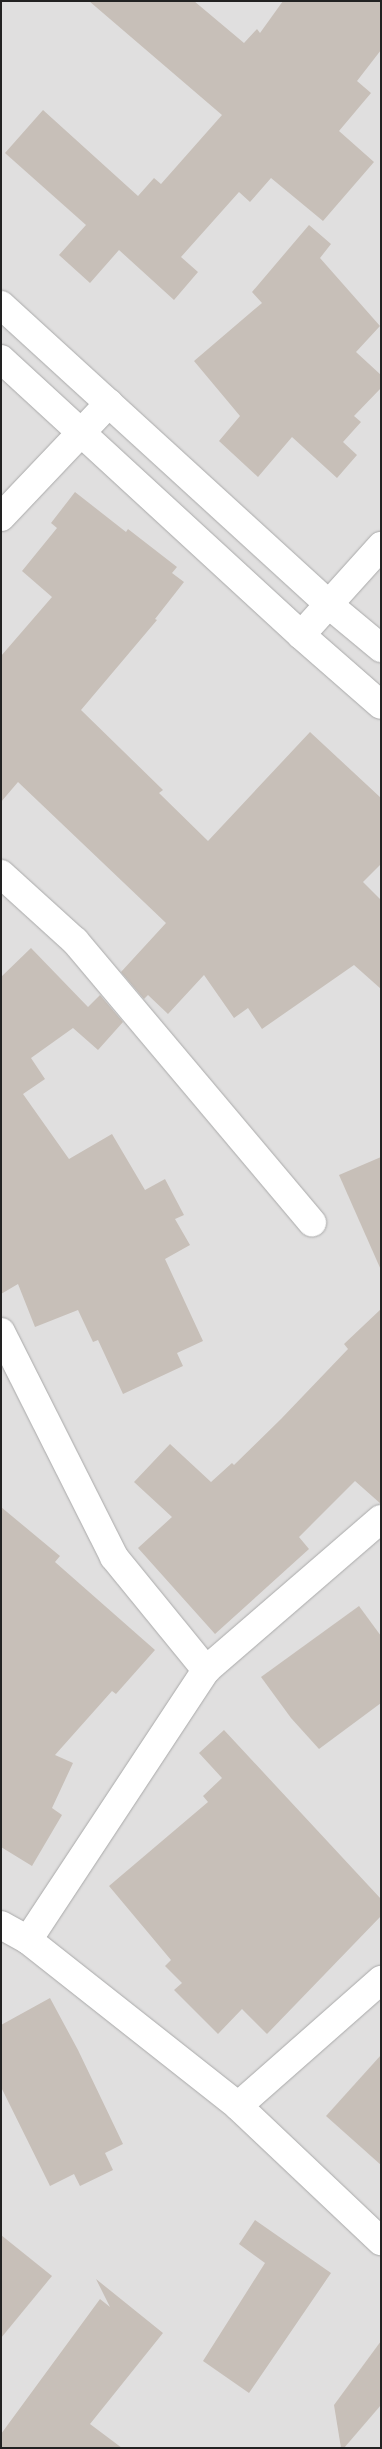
<!DOCTYPE html>
<html>
<head>
<meta charset="utf-8">
<style>
  body { margin:0 }
  #map { position:relative; width:382px; height:2449px; overflow:hidden; background:#f2efe9; font-family:"Asap Condensed",sans-serif }
  div>[style] { position:absolute }
  [style*='--x'] { left:calc(var(--x)*1px); top:calc(var(--y)*1px); width:calc(var(--w)*1px); rotate:calc(var(--a)*1deg) }
  .residential>* { inset:0; background:#e0dfdf }
  .building>* { inset:0; background:#c7bfb8 }
  .roads { filter:drop-shadow(0 0 1px #a9a9a9) drop-shadow(0 0 1px #a9a9a9) }
  .minor>* { height:28px; margin:-14px; padding:0 14px; transform-origin:14px; border-radius:14px; background:#fff }
  span { translate:-50% -50%; white-space:nowrap; text-align:center; line-height:1.15; -webkit-text-stroke:4px #fff; paint-order:stroke }
  .frame { position:absolute; inset:0; border:2px solid #222; pointer-events:none }
</style>
</head>
<body>
<div id="map">
  <div class="residential">
    <div style="clip-path:polygon(1px 1px,381px 1px,381px 2448px,1px 2448px)"></div>
  </div>
  <div class="building">
    <div style="clip-path:polygon(89px 1px,194px 1px,244px 43px,257px 29px,260px 33px,283px 1px,381px 1px,381px 50px,357px 81px,371px 93px,339px 131px,374px 162px,323px 221px,271px 178px,250px 202px,239px 192px,181px 257px,198px 272px,174px 300px,119px 250px,90px 283px,59px 255px,86px 225px,5px 153px,43px 110px,138px 196px,154px 178px,161px 184px,222px 115px)"></div>
    <div style="clip-path:polygon(309px 225px,331px 244px,320px 258px,380px 326px,356px 352px,381px 375px,381px 388px,354px 416px,361px 422px,343px 442px,357px 455px,337px 478px,292px 437px,258px 477px,219px 441px,240px 416px,194px 361px,262px 303px,252px 292px)"></div>
    <div style="clip-path:polygon(75px 492px,126px 532px,128px 529px,177px 567px,172px 573px,184px 582px,155px 619px,157px 620px,81px 710px,163px 790px,159px 793px,208px 841px,310px 732px,381px 798px,381px 864px,363px 882px,381px 900px,381px 989px,354px 965px,262px 1029px,248px 1008px,234px 1018px,204px 975px,168px 1014px,148px 995px,144px 999px,121px 972px,166px 923px,18px 782px,1px 802px,1px 656px,52px 597px,22px 571px,57px 528px,51px 523px)"></div>
    <div style="clip-path:polygon(31px 948px,88px 1007px,100px 995px,123px 1022px,98px 1050px,73px 1028px,31px 1058px,45px 1079px,23px 1094px,69px 1159px,112px 1134px,145px 1190px,165px 1179px,184px 1215px,175px 1219px,190px 1245px,165px 1259px,203px 1341px,177px 1353px,183px 1366px,123px 1394px,98px 1340px,93px 1342px,78px 1310px,35px 1327px,18px 1284px,1px 1294px,1px 977px)"></div>
    <div style="clip-path:polygon(381px 1157px,381px 1270px,339px 1175px)"></div>
    <div style="clip-path:polygon(381px 1309px,381px 1504px,355px 1481px,299px 1537px,309px 1549px,215px 1634px,138px 1548px,172px 1517px,134px 1482px,170px 1444px,211px 1482px,232px 1463px,234px 1465px,281px 1419px,348px 1349px,344px 1344px)"></div>
    <div style="clip-path:polygon(1px 1507px,60px 1556px,55px 1562px,155px 1650px,116px 1694px,112px 1691px,55px 1755px,73px 1763px,52px 1808px,62px 1815px,32px 1866px,1px 1847px)"></div>
    <div style="clip-path:polygon(359px 1606px,381px 1636px,381px 1703px,319px 1749px,291px 1718px,261px 1677px)"></div>
    <div style="clip-path:polygon(224px 1730px,381px 1899px,381px 1916px,267px 2034px,242px 2009px,218px 2034px,174px 1990px,182px 1983px,165px 1966px,171px 1960px,109px 1886px,208px 1802px,203px 1796px,222px 1778px,199px 1753px)"></div>
    <div style="clip-path:polygon(50px 1998px,78px 2050px,123px 2144px,105px 2153px,113px 2170px,80px 2186px,74px 2174px,50px 2186px,1px 2087px,1px 2025px)"></div>
    <div style="clip-path:polygon(381px 2055px,381px 2165px,326px 2116px)"></div>
    <div style="clip-path:polygon(255px 2220px,331px 2273px,249px 2393px,203px 2361px,265px 2263px,239px 2244px)"></div>
    <div style="clip-path:polygon(1px 2235px,52px 2276px,1px 2338px)"></div>
    <div style="clip-path:polygon(96px 2279px,163px 2333px,90px 2424px,122px 2448px,1px 2448px,1px 2434px,100px 2299px,110px 2307px)"></div>
    <div style="clip-path:polygon(381px 2341px,381px 2405px,344px 2448px,341px 2448px,334px 2405px)"></div>
  </div>
  <div class="roads">
    <div class="minor">
      <div style="--x:1;--y:305;--w:443;--a:42.4"></div>
      <div style="--x:328;--y:604;--w:69;--a:39.7"></div>
      <div style="--x:1;--y:359;--w:408;--a:42.6"></div>
      <div style="--x:301;--y:635;--w:106;--a:41.2"></div>
      <div style="--x:1;--y:517;--w:157;--a:-46.5"></div>
      <div style="--x:301;--y:635;--w:120;--a:-48"></div>
      <div style="--x:1;--y:874;--w:100;--a:42.2"></div>
      <div style="--x:75;--y:941;--w:368;--a:49.9"></div>
      <div style="--x:1;--y:1332;--w:252;--a:63.3"></div>
      <div style="--x:114;--y:1557;--w:146;--a:50.8"></div>
      <div style="--x:1;--y:1925;--w:31;--a:29"></div>
      <div style="--x:28;--y:1940;--w:268;--a:38.3"></div>
      <div style="--x:238;--y:2106;--w:197;--a:43.4"></div>
      <div style="--x:28;--y:1940;--w:323;--a:-56.6"></div>
      <div style="--x:206;--y:1670;--w:231;--a:-40.8"></div>
      <div style="--x:238;--y:2106;--w:191;--a:-41.4"></div>
    </div>
  </div>
  <div class="frame"></div>
</div>
</body>
</html>
